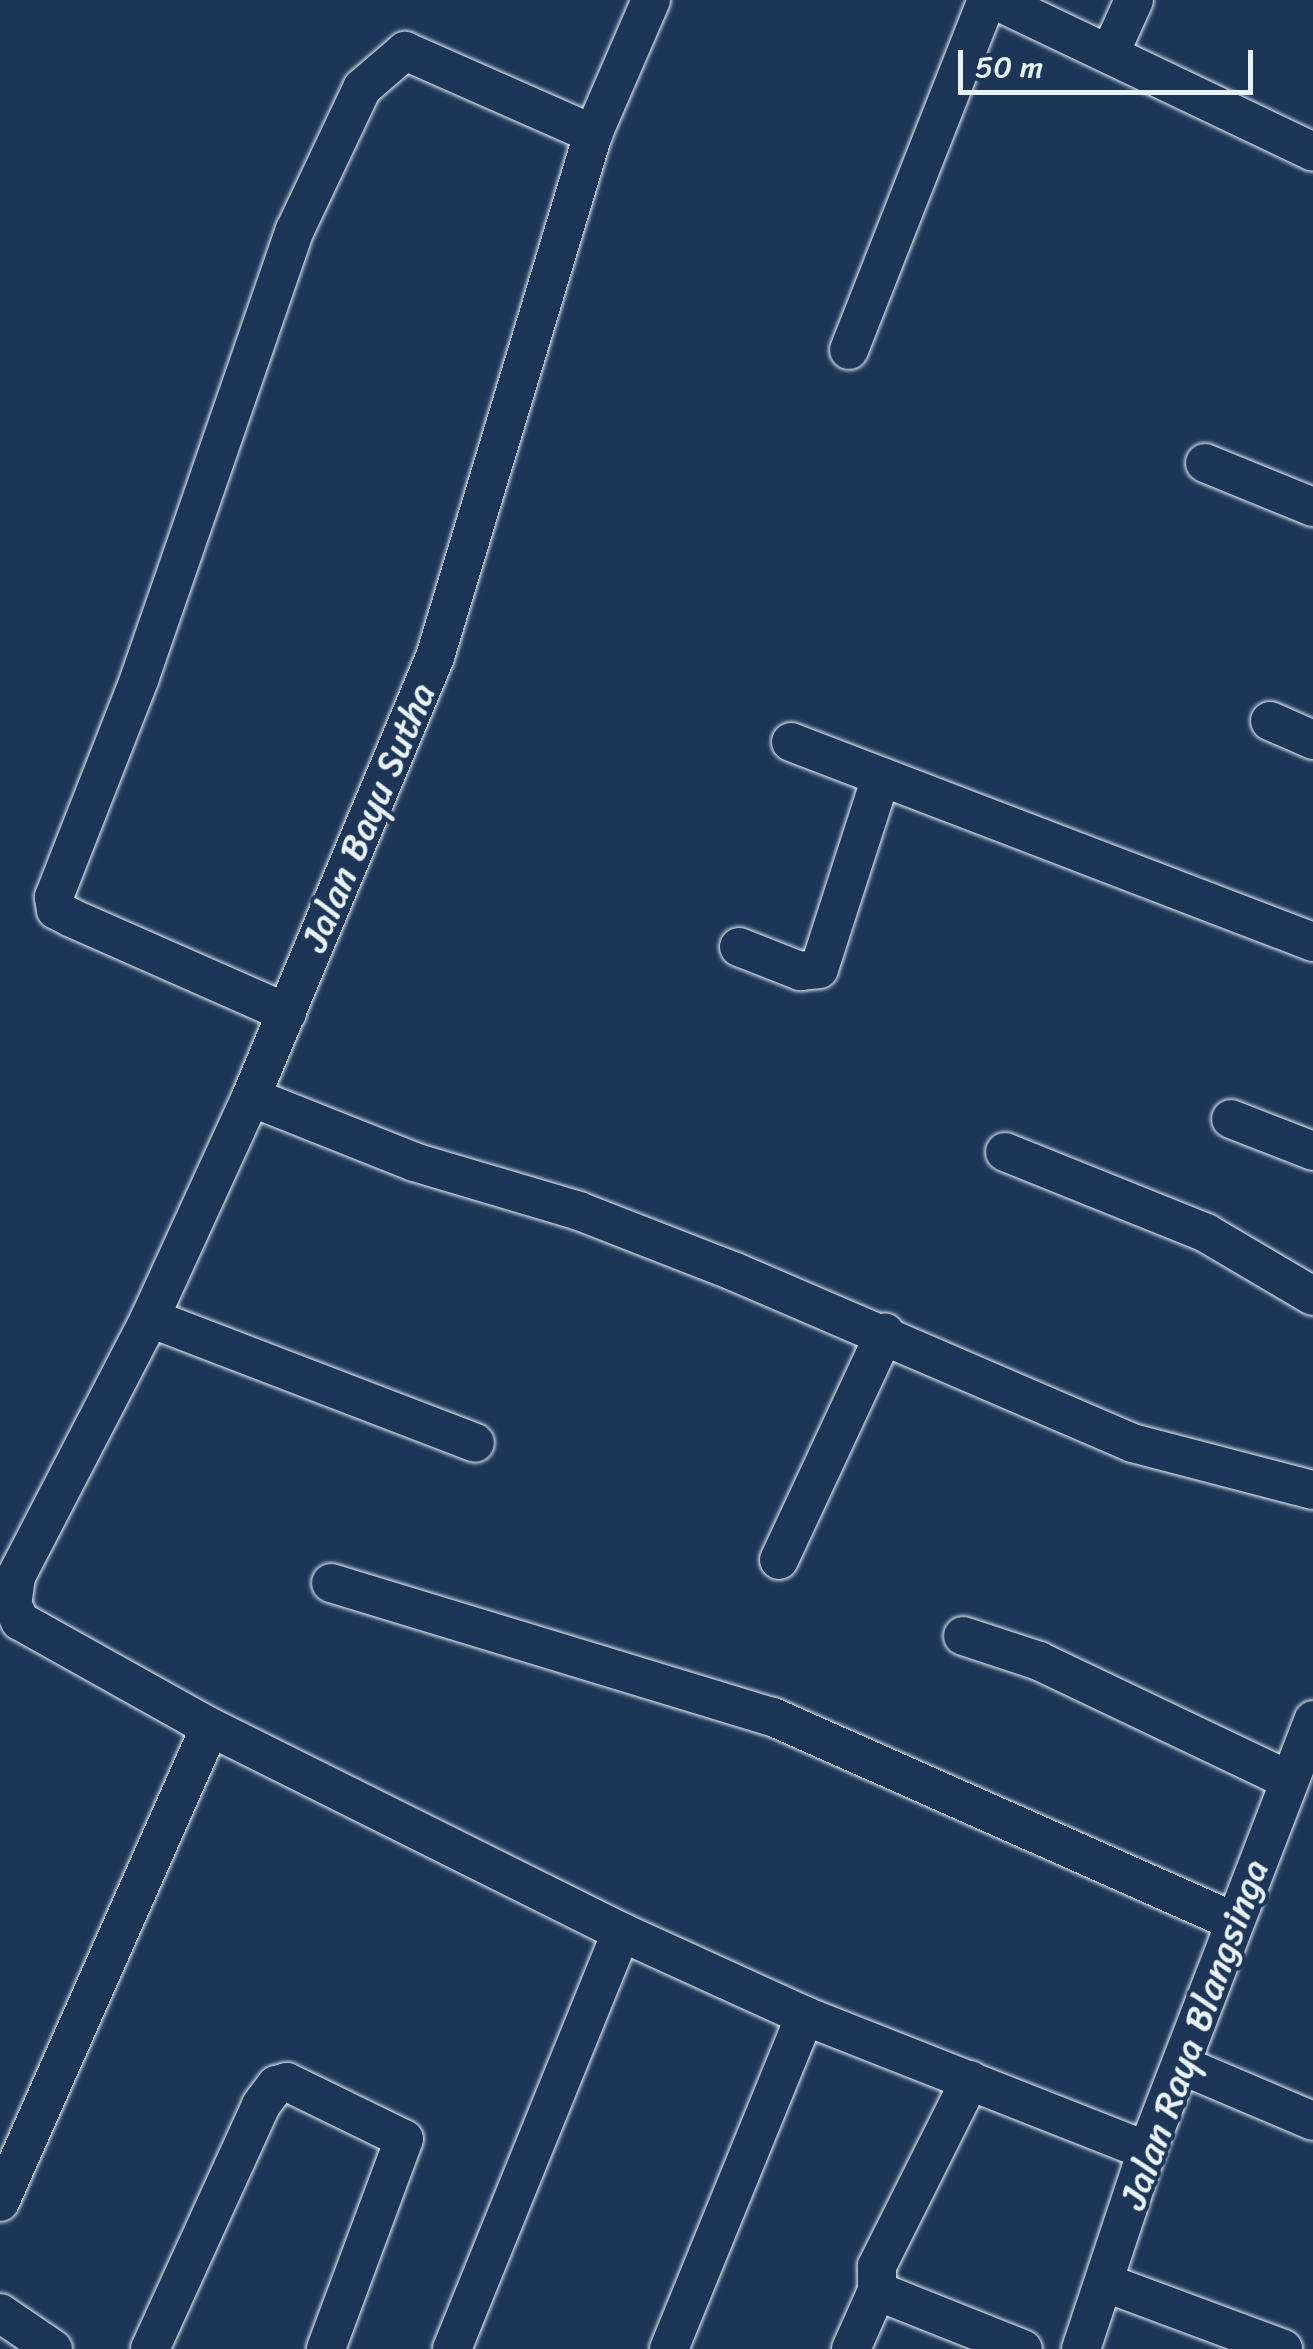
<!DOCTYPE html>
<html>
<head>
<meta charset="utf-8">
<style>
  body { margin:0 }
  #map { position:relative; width:1313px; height:2349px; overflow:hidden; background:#1d3557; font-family:Sriracha,sans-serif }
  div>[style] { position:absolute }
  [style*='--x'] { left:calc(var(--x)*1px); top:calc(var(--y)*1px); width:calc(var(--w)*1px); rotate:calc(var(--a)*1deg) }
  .roads { filter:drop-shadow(0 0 2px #e8f1f8) drop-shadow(0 0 2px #e8f1f8) }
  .minor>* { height:38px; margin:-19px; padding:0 19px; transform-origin:19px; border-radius:19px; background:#1d3557 }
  span { translate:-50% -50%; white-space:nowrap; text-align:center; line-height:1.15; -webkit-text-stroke:8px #1d3557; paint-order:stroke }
  .street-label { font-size:38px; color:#e8f1f8 }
  .scale { position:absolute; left:958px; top:50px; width:295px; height:45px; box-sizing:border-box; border:5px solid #e8f1f8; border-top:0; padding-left:12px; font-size:30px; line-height:35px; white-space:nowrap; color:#e8f1f8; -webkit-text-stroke:8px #1d3557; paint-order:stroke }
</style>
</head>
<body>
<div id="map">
  <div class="roads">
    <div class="minor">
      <div style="--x:651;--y:0;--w:146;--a:113.4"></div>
      <div style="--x:593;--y:134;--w:546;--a:106.81"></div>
      <div style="--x:435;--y:657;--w:477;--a:112.7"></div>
      <div style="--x:251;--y:1097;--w:243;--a:114.6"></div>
      <div style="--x:150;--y:1318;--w:292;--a:117.4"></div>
      <div style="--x:16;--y:1577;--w:27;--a:98"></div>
      <div style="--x:12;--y:1604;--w:19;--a:65"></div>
      <div style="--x:20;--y:1621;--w:218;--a:29.2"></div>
      <div style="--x:210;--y:1727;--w:459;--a:26.5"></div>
      <div style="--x:621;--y:1932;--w:202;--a:24.5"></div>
      <div style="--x:805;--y:2016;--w:368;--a:21.5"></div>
      <div style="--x:995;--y:0;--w:352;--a:25.5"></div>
      <div style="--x:1110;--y:53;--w:58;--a:-65.6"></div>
      <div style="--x:849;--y:350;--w:376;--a:-68.5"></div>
      <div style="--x:1205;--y:463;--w:117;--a:22.2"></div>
      <div style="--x:1270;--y:721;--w:47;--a:23.8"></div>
      <div style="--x:791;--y:742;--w:559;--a:20.96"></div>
      <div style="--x:739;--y:947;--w:66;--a:21.5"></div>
      <div style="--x:800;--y:971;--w:19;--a:-6"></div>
      <div style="--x:819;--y:969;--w:202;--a:-72.1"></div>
      <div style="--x:287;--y:1013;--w:235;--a:-156.2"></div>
      <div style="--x:72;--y:918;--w:18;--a:-153"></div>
      <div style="--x:56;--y:910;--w:13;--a:-99"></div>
      <div style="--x:54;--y:897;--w:236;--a:-68.6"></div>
      <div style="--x:140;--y:677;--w:473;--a:-70.9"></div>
      <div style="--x:295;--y:230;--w:157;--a:-64.7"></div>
      <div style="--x:362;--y:88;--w:57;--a:-40.7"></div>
      <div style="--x:405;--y:51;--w:206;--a:23.8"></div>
      <div style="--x:251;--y:1097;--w:175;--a:21.7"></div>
      <div style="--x:414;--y:1162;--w:172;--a:16.5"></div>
      <div style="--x:579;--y:1211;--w:165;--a:21.3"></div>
      <div style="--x:733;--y:1271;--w:434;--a:23.3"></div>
      <div style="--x:1132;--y:1443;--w:187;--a:14.6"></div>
      <div style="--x:1231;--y:1119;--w:88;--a:21.3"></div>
      <div style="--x:1005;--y:1152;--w:217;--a:21.9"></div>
      <div style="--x:1206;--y:1233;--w:124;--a:30.5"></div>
      <div style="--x:150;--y:1318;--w:348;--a:21"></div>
      <div style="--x:779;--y:1560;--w:251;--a:-65"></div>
      <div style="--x:331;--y:1583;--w:462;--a:16.9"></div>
      <div style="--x:773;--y:1717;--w:505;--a:23.93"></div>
      <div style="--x:963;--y:1636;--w:80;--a:18.2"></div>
      <div style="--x:1039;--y:1661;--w:277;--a:25.5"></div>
      <div style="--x:1181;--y:2065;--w:143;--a:23"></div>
      <div style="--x:0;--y:2202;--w:519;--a:-66.15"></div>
      <div style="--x:1106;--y:2283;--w:189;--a:20.4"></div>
      <div style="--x:877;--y:2291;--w:157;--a:21.7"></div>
      <div style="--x:0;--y:2313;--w:64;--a:34.2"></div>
      <div style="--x:150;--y:2349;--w:268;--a:-65.5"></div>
      <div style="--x:261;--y:2105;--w:25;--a:-53"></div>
      <div style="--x:276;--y:2085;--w:11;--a:-15"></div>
      <div style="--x:287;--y:2082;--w:130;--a:26"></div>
      <div style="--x:404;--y:2139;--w:224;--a:110.4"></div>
      <div style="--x:452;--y:2349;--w:450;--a:-67.9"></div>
      <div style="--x:669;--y:2349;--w:360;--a:-67.8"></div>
      <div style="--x:851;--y:2349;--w:64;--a:-65.9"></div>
      <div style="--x:877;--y:2291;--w:25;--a:-90"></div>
      <div style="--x:877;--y:2266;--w:208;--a:-63.4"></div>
      <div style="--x:1081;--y:2349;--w:209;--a:-71.6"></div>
      <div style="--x:1147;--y:2151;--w:462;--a:-68.9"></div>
    </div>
  </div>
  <div class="street-label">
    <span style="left:368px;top:817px;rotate:-67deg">Jalan Bayu Sutha</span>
    <span style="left:1194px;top:2034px;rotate:-70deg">Jalan Raya Blangsinga</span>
  </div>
  <div class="scale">50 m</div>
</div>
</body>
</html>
